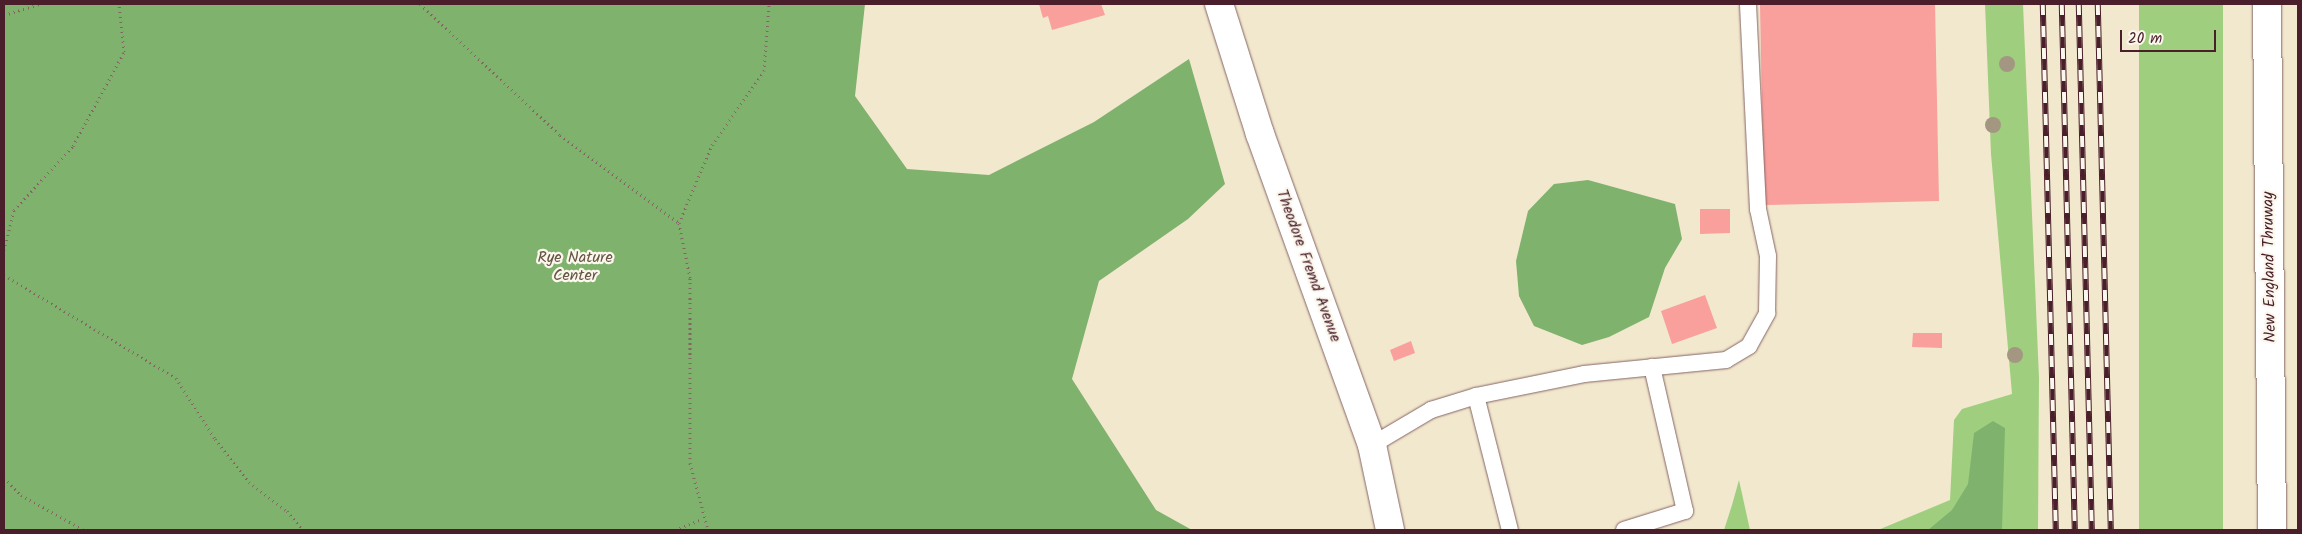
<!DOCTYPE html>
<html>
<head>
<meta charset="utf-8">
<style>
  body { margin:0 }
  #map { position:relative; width:2302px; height:534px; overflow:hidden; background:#f2e8ce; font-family:Kalam,sans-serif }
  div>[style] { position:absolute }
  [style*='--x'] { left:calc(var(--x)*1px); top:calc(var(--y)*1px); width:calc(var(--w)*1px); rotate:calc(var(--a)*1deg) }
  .green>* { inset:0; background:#9fcf7e }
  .forest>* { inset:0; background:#7fb26d }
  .building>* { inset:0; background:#f99f9c }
  .path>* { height:3px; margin-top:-1.5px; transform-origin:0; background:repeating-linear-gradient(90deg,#856564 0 1px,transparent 0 5px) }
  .roads { filter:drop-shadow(0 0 1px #856564) drop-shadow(0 0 1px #856564) }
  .service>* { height:16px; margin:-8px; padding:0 8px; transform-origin:8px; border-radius:8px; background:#fff }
  .tertiary>* { height:28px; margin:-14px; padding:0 14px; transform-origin:14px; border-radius:14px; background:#fff }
  .motorway>* { height:28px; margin:-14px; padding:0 14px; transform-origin:14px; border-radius:14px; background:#fff }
  .rail>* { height:5.5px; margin-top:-2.75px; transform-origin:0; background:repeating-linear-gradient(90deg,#fbf7ec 0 11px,#4a1f2b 0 22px); box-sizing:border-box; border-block:1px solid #4a1f2b }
  .trees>* { width:16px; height:16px; margin:-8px; border-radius:50%; background:#a49782 }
  span { translate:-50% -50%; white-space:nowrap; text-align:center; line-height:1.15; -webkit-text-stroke:4.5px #fbf7ec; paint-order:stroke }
  .park-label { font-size:16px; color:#645444 }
  .street-label { font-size:16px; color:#4a1f2b }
  .frame { position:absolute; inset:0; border:5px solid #4a1f2b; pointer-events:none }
  .scale { position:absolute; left:2120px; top:30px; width:96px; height:22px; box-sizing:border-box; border:2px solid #4a1f2b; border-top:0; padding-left:6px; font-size:15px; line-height:18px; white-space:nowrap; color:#4a1f2b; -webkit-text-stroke:4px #fbf7ec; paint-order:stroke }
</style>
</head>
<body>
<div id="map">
  <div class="green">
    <div style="clip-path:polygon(1985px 4px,2023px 4px,2039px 378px,2038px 530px,1878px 530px,1950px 500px,1954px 420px,1962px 409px,2012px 394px,1991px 154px)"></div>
    <div style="clip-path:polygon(2139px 4px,2223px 4px,2223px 530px,2139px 530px)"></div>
    <div style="clip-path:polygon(1739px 480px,1750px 530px,1724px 530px,1732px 505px)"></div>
  </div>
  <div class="forest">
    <div style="clip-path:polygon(4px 4px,865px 4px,855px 96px,907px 169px,989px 175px,1094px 122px,1189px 59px,1225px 184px,1188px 219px,1099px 281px,1072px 379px,1156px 510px,1192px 530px,4px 530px)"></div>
    <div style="clip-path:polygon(1588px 180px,1675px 204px,1682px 239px,1665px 268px,1649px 317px,1609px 337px,1582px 345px,1534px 326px,1519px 296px,1516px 261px,1528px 211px,1554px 184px)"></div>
    <div style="clip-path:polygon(1993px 421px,2005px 428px,2002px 530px,1928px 530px,1952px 510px,1968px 484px,1974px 433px)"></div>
  </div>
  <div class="building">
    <div style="clip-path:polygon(1039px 4px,1101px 4px,1105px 15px,1052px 30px,1048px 16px,1043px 18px)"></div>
    <div style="clip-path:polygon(1760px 4px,1935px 4px,1939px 201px,1764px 205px)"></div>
    <div style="clip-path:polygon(1700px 209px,1730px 209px,1730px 233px,1700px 234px)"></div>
    <div style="clip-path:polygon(1705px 295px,1717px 328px,1672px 344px,1661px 311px)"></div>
    <div style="clip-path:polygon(1913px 333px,1942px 333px,1942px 348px,1912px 347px)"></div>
    <div style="clip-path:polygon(1411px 341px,1415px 353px,1394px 361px,1390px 350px)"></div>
  </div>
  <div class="path">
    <div style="--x:420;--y:4;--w:192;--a:43.1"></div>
    <div style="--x:560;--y:135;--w:148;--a:36.5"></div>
    <div style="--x:679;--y:223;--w:56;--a:78.7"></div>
    <div style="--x:690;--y:278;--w:185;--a:90"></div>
    <div style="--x:690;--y:463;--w:69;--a:75"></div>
    <div style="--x:4;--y:15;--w:37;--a:-17"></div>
    <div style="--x:679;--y:223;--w:85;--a:-67.1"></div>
    <div style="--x:712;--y:145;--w:90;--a:-54.9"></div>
    <div style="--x:764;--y:71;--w:67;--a:-85.7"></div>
    <div style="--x:4;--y:250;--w:41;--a:-76"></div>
    <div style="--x:14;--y:210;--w:87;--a:-47.3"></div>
    <div style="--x:73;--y:146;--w:107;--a:-61.5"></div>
    <div style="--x:124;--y:52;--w:48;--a:-95.9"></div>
    <div style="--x:4;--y:275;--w:200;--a:30.9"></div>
    <div style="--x:176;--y:378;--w:72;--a:57.4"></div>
    <div style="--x:215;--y:439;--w:55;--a:51.7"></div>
    <div style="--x:249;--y:482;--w:48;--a:37.3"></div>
    <div style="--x:287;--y:511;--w:25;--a:50"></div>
    <div style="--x:4;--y:478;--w:24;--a:45"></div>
    <div style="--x:21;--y:495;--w:72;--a:29.1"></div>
    <div style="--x:675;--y:530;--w:29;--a:-22"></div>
  </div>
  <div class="roads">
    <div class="service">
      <div style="--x:1476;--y:396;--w:138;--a:75.8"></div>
      <div style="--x:1372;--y:445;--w:69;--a:-30.7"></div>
      <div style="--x:1431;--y:410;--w:47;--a:-17.3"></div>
      <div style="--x:1476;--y:396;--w:110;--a:-11.5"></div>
      <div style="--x:1584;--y:374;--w:143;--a:-5.6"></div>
      <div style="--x:1726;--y:360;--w:27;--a:-31"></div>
      <div style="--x:1749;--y:346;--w:38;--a:-61"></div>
      <div style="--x:1767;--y:313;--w:57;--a:-89"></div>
      <div style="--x:1768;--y:256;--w:48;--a:-102"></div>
      <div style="--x:1758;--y:209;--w:205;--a:-92.8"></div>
      <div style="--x:1624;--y:530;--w:64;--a:-17.3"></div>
      <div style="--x:1685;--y:511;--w:148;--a:-102.9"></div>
    </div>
    <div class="tertiary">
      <div style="--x:1219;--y:4;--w:136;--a:72.5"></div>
      <div style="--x:1260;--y:134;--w:331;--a:70.2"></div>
      <div style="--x:1372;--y:445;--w:87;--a:78"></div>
    </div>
    <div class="motorway">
      <div style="--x:2267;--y:4;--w:526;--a:89.46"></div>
    </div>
  </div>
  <div class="rail">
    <div style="--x:2043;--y:4;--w:526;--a:88.58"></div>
    <div style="--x:2062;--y:4;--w:526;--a:88.58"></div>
    <div style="--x:2079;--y:4;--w:526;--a:88.58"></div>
    <div style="--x:2098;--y:4;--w:526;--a:88.58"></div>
  </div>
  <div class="trees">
    <div style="left:2007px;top:64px"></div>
    <div style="left:1993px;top:125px"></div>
    <div style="left:2015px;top:355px"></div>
  </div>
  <div class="park-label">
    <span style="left:575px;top:267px">Rye Nature<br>Center</span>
  </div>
  <div class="street-label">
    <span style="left:1308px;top:266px;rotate:70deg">Theodore Fremd Avenue</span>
    <span style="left:2270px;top:267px;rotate:-91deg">New England Thruway</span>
  </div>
  <div class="frame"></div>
  <div class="scale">20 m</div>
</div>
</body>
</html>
